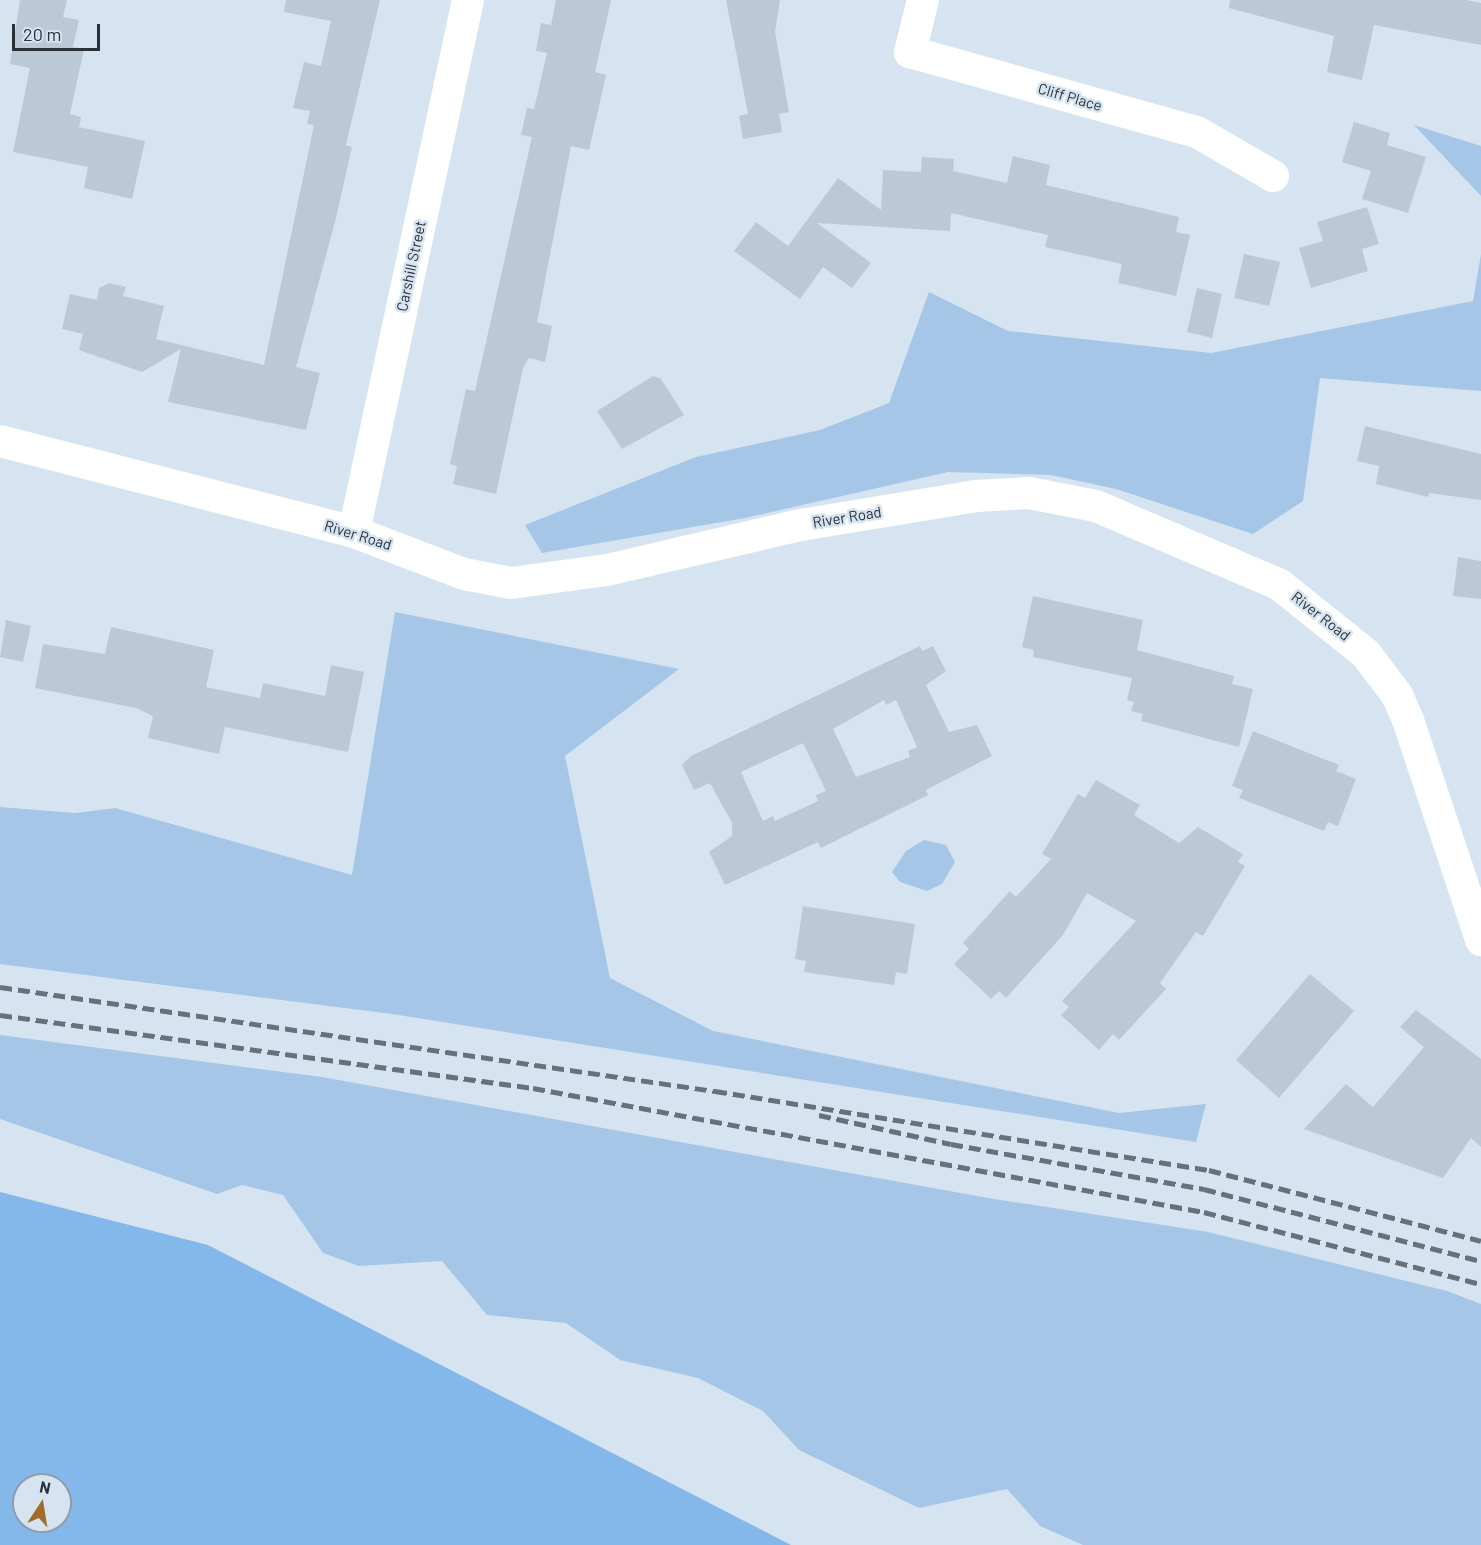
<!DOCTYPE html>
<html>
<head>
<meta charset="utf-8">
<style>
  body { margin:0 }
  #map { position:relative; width:1481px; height:1545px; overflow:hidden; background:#d6e4f2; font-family:Barlow,sans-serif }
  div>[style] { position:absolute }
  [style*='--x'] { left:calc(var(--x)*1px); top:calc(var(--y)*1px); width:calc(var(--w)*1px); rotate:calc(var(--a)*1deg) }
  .green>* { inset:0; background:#a5c6e6 }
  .water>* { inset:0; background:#84b8ea }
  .building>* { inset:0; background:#bbc9d7 }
  .minor>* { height:32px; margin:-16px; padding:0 16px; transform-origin:16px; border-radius:16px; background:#fff }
  .rail>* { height:4.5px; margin-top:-2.25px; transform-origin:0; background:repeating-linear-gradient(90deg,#687179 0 12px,transparent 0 18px) }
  span { translate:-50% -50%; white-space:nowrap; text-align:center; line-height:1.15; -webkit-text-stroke:5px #d6e4f2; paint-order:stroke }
  .street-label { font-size:15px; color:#2a3035 }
  .north { position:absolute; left:12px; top:1473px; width:60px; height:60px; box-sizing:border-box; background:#d6e4f2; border:2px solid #919ca6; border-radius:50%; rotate:12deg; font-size:16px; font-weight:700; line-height:24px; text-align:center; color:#2a3035 }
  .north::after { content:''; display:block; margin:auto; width:21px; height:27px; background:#a36c28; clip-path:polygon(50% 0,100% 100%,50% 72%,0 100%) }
  .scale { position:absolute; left:12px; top:24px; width:88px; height:27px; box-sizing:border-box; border:3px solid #2a3035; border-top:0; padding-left:8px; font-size:18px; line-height:21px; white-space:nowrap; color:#2a3035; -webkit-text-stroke:4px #d6e4f2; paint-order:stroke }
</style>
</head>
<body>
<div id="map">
  <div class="green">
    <div style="clip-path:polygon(1414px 125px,1481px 146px,1481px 196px)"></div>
    <div style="clip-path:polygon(1481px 254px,1481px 391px,1320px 378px,1303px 501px,1253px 534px,1116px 489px,1051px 475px,948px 472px,745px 518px,542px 553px,525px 525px,696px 457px,820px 430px,889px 403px,929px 292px,1008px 331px,1211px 353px,1473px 301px)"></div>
    <div style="clip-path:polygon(395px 612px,679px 669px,565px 756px,610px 978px,713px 1031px,1119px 1113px,1206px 1104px,1196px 1142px,392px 1014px,0 964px,0 807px,75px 813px,115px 808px,352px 875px)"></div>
    <div style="clip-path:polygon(924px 840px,946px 845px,955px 862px,942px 884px,927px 891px,900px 882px,892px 872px,906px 851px)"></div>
    <div style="clip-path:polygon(0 1035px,322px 1077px,988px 1198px,1208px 1232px,1447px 1291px,1481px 1304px,1481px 1545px,1083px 1545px,1040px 1526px,1007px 1489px,919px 1508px,799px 1450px,763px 1411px,698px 1378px,620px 1360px,566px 1323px,487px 1315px,442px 1261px,359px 1266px,323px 1253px,283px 1195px,242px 1185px,217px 1194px,0 1119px)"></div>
  </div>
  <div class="water">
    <div style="clip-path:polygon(evenodd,0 1192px,208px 1245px,791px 1545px,0 1545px,0 1192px,24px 1485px,60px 1485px,60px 1521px,24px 1521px,24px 1485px)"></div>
  </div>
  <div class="building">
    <div style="clip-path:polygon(20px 0,67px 0,63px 17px,79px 20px,73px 47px,84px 49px,70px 114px,81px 117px,79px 127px,145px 141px,132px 199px,84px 188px,88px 167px,13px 152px,30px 68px,10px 64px)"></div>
    <div style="clip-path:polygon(286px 0,380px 0,346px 145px,352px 147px,336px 218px,296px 367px,320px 373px,306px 430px,168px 402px,181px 349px,142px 372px,79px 350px,83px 334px,62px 329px,70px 294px,97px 300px,99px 288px,109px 283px,126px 287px,123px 296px,164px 306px,156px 339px,264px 365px,314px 125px,307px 124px,310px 111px,293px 108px,304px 62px,321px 66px,331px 21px,284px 12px)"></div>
    <div style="clip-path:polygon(556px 0,611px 0,595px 72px,606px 75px,589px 150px,571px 146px,537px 322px,552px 326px,545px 362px,529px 358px,523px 368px,496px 494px,453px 484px,457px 466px,450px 464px,466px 389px,475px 391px,532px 137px,521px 135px,527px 108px,534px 109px,547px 53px,536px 51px,541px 23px,551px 25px)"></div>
    <div style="clip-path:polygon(726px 0,780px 0,775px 32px,789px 112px,779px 114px,782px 132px,743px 139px,739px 116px,748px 114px)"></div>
    <div style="clip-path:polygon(1230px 0,1467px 0,1481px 3px,1481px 45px,1374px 25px,1362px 80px,1327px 72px,1334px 36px,1229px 8px)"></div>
    <div style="clip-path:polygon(1354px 122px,1390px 133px,1387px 145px,1426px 157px,1408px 213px,1362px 199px,1371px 171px,1342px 162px)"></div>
    <div style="clip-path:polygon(1013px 156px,1050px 165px,1046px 185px,1179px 217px,1176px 232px,1190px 235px,1176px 296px,1118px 283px,1122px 264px,1045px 247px,1048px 235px,951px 213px,950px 231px,817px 223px,871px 263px,852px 288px,823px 267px,800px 299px,734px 251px,756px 222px,788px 246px,838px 178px,881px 210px,883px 170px,921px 172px,922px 157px,954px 159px,953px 171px,1007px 183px)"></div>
    <div style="clip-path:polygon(1367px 207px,1379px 244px,1362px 249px,1368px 271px,1311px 288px,1299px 248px,1323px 241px,1317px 222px)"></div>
    <div style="clip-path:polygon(1244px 254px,1280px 262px,1269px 306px,1234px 298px)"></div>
    <div style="clip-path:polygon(1197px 288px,1222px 294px,1212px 338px,1187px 332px)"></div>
    <div style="clip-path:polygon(653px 376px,661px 379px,684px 415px,622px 449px,597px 411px)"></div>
    <div style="clip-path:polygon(1365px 426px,1481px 454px,1481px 500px,1429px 493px,1428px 497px,1376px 484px,1379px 466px,1357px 461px)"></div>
    <div style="clip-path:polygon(1458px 557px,1481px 561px,1481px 599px,1453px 596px)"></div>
    <div style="clip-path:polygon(1033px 596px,1143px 620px,1137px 650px,1234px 676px,1232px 684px,1253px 689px,1239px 747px,1141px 721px,1143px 714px,1131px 711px,1134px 702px,1127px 700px,1132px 678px,1033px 657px,1034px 650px,1022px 647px)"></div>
    <div style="clip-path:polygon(6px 620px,31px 626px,23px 662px,0 657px)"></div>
    <div style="clip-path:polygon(111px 627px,214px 650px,206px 687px,260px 698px,263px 683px,325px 696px,331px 665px,364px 672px,348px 752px,225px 727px,219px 754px,148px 738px,153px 716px,136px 708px,35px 688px,43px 644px,105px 654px)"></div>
    <div style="clip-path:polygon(evenodd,920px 646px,922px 651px,933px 646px,946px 671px,926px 685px,949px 732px,977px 725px,992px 756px,926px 790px,928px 795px,821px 848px,818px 842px,725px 885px,709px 852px,732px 836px,732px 823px,710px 783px,694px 790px,682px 765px,691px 756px,920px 646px,884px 700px,886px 705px,896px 700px,917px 747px,908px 751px,910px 757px,856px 777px,833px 729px,884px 700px,920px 646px,803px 743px,826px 791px,816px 795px,818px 801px,775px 821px,773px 816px,763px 821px,741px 772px,803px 743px)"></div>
    <div style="clip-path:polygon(1253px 731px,1339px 765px,1336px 771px,1356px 779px,1338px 826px,1328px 822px,1324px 831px,1239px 798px,1243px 790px,1232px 786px)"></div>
    <div style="clip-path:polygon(1096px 780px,1140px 805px,1134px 815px,1179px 843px,1198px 827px,1243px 854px,1238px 862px,1245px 866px,1203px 936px,1196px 932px,1160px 983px,1166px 989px,1119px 1040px,1113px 1034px,1099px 1050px,1061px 1015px,1069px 1007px,1062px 1001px,1136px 921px,1087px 893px,1063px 935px,1006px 998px,999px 991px,991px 999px,954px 964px,969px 949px,963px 943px,1010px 891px,1016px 897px,1051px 859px,1042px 854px,1078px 794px,1085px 798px)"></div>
    <div style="clip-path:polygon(803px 906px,915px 924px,907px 974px,896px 972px,894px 985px,804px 972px,806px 961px,795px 959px)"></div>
    <div style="clip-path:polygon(1310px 974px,1354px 1011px,1279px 1098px,1236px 1060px)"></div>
    <div style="clip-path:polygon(1416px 1010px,1481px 1059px,1481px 1147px,1471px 1138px,1443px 1178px,1304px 1129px,1346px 1084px,1373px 1107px,1424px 1047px,1400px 1027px)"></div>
  </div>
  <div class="minor">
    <div style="--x:923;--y:0;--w:54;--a:104"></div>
    <div style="--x:910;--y:52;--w:298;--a:15.6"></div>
    <div style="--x:1197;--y:132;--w:88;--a:30.1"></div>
    <div style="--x:0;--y:441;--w:366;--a:14.4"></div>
    <div style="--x:354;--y:532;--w:118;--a:20.9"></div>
    <div style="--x:464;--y:574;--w:48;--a:10.8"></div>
    <div style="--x:511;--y:583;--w:97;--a:-7.7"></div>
    <div style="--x:607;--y:570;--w:199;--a:-13.1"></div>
    <div style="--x:801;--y:525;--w:177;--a:-9.4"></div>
    <div style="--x:976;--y:496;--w:53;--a:-3.2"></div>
    <div style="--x:1029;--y:493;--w:68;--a:11"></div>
    <div style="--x:1096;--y:506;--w:200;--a:23.2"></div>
    <div style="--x:1280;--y:585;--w:110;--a:38.7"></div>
    <div style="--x:1366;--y:654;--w:51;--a:52.9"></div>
    <div style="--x:1397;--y:695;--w:27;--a:66"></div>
    <div style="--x:1408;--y:720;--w:232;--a:71.6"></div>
    <div style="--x:354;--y:532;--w:544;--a:-77.91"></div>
  </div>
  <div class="rail">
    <div style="--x:0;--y:987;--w:723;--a:8.28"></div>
    <div style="--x:715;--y:1091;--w:500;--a:9.09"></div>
    <div style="--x:1209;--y:1170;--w:281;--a:14.6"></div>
    <div style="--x:0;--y:1015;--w:538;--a:7.8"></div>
    <div style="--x:533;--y:1088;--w:682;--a:10.47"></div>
    <div style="--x:1204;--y:1212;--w:286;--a:14.6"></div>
    <div style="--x:819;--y:1115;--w:135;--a:12.4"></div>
    <div style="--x:951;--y:1144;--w:257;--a:10.1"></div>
    <div style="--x:1204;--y:1189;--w:286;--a:14.6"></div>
  </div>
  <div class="street-label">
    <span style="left:1070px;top:97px;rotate:16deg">Cliff Place</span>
    <span style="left:411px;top:266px;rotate:-78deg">Carshill Street</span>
    <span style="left:847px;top:517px;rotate:-9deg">River Road</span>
    <span style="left:358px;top:535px;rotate:17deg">River Road</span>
    <span style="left:1321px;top:616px;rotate:38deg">River Road</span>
  </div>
  <div class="north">N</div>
  <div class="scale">20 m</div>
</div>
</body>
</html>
